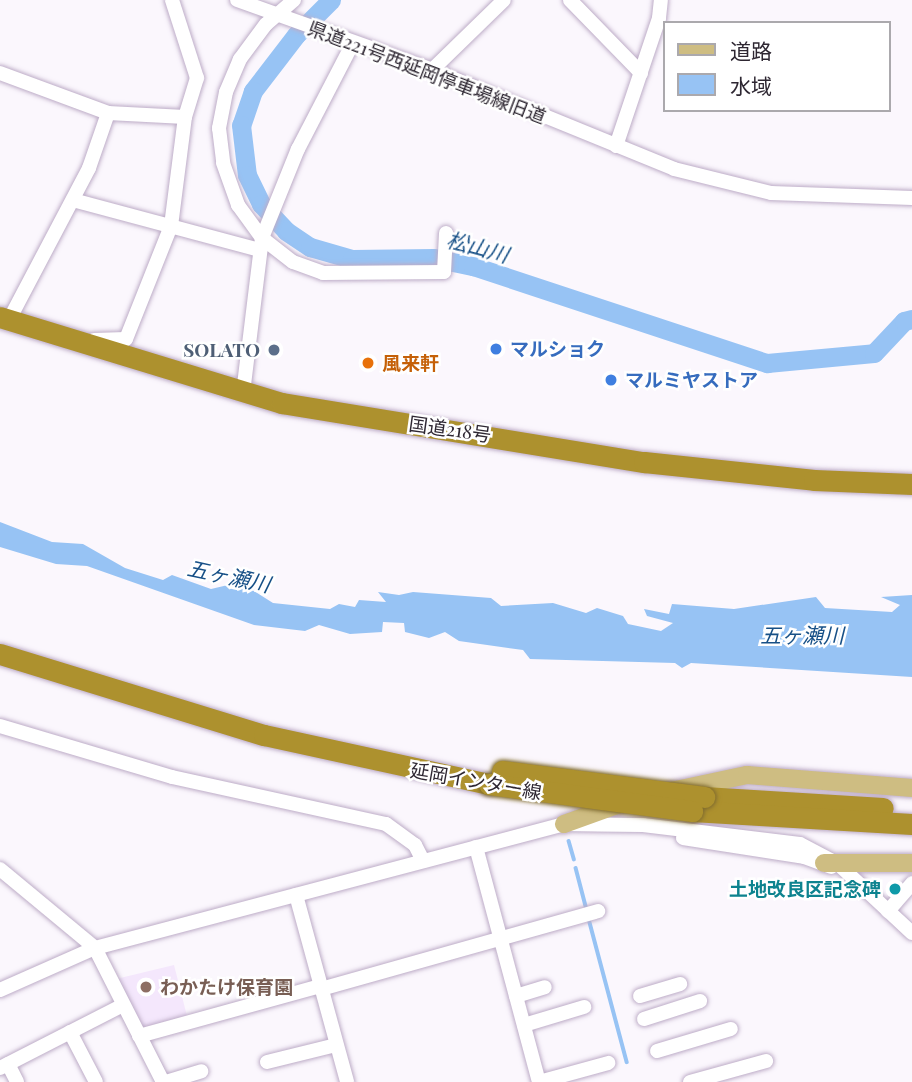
<!DOCTYPE html>
<html>
<head>
<meta charset="utf-8">
<style>
  body { margin:0 }
  #map { position:relative; width:912px; height:1082px; overflow:hidden; background:#fbf7fd; font-family:"Playfair Display","Noto Sans JP",serif }
  div>[style] { position:absolute }
  [style*='--x'] { left:calc(var(--x)*1px); top:calc(var(--y)*1px); width:calc(var(--w)*1px); rotate:calc(var(--a)*1deg) }
  .built>* { inset:0; background:#f4e7fc }
  .water>* { inset:0; background:#97c3f4 }
  .stream>* { height:3.5px; margin:-1.75px; padding:0 1.75px; transform-origin:1.75px; border-radius:1.75px; background:#97c3f4 }
  .river>* { height:19px; margin:-9.5px; padding:0 9.5px; transform-origin:9.5px; border-radius:9.5px; background:#97c3f4 }
  .roads { filter:drop-shadow(0 0 2px #bdacc7) drop-shadow(0 0 2px #bdacc7) }
  .minor>* { height:14px; margin:-7px; padding:0 7px; transform-origin:7px; border-radius:7px; background:#fff }
  .major>* { height:18px; margin:-9px; padding:0 9px; transform-origin:9px; border-radius:9px; background:#cebd82 }
  .highway>* { height:21px; margin:-10.5px; padding:0 10.5px; transform-origin:10.5px; border-radius:10.5px; background:#ad912e }
  .bridges { filter:drop-shadow(0 0 2px #816c2f) drop-shadow(0 0 2px #816c2f) }
  .highway-bridge>* { height:21px; margin:-10.5px; padding:0 10.5px; transform-origin:10.5px; border-radius:10.5px; background:#ad912e }
  .dots>* { width:19px; height:19px; translate:-50% -50%; box-sizing:border-box; border:4px solid #fff; border-radius:50% }
  span { translate:-50% -50%; white-space:nowrap; text-align:center; line-height:1.15; -webkit-text-stroke:5px #fff; paint-order:stroke }
  .street-label { font-size:19px; color:#2e2732 }
  .shop-label { font-size:19px; color:#366cbe; font-weight:700 }
  .left { translate:0 -50%; text-align:left }
  .service-label { font-size:19px; color:#4e5e75; font-weight:700 }
  .right { translate:-100% -50%; text-align:right }
  .food-label { font-size:19px; color:#c56008; font-weight:700 }
  .culture-label { font-size:19px; color:#0d838f; font-weight:700 }
  .education-label { font-size:19px; color:#785e54; font-weight:700 }
  .water-label { font-size:21px; color:#175087; font-style:italic }
  .legend { position:absolute; left:663px; top:21px; width:228px; height:91px; box-sizing:border-box; background:#fff; border:2px solid #aba9ad; margin:0; padding:9px 12px; list-style:none; font-size:21px; color:#2e2732 }
  .legend li { display:flex; align-items:center; gap:14px; height:35px }
  .legend b { width:35px; border:2px solid #aba9ad }
</style>
</head>
<body>
<div id="map">
  <div class="built">
    <div style="clip-path:polygon(174px 965px,187px 1016px,143px 1030px,116px 979px)"></div>
  </div>
  <div class="water">
    <div style="clip-path:polygon(0 522px,52px 542px,83px 544px,125px 568px,163px 580px,172px 575px,211px 589px,228px 585px,254px 591px,273px 603px,330px 609px,339px 604px,355px 607px,359px 600px,386px 602px,378px 592px,399px 595px,413px 592px,491px 598px,501px 606px,553px 603px,586px 613px,597px 608px,623px 616px,628px 624px,661px 631px,673px 623px,647px 616px,644px 609px,669px 614px,672px 604px,734px 609px,816px 597px,825px 608px,892px 612px,900px 605px,881px 597px,912px 595px,912px 677px,691px 663px,682px 668px,675px 663px,530px 659px,523px 650px,459px 641px,445px 632px,429px 638px,405px 632px,404px 623px,383px 622px,382px 632px,350px 634px,319px 625px,305px 631px,254px 625px,87px 566px,56px 564px,0 547px)"></div>
  </div>
  <div class="stream">
    <div style="--x:569;--y:841;--w:19;--a:74"></div>
    <div style="--x:576;--y:868;--w:43;--a:75.3"></div>
    <div style="--x:589;--y:919;--w:148;--a:75.1"></div>
  </div>
  <div class="river">
    <div style="--x:331;--y:0;--w:49;--a:135"></div>
    <div style="--x:296;--y:35;--w:71;--a:127.5"></div>
    <div style="--x:253;--y:91;--w:36;--a:109"></div>
    <div style="--x:241;--y:125;--w:50;--a:83.2"></div>
    <div style="--x:247;--y:175;--w:32;--a:64"></div>
    <div style="--x:261;--y:204;--w:37;--a:47"></div>
    <div style="--x:286;--y:231;--w:29;--a:34"></div>
    <div style="--x:310;--y:247;--w:44;--a:15.9"></div>
    <div style="--x:352;--y:259;--w:82;--a:-0.7"></div>
    <div style="--x:434;--y:258;--w:40;--a:12"></div>
    <div style="--x:473;--y:266;--w:310;--a:18.3"></div>
    <div style="--x:767;--y:363;--w:107;--a:-5.3"></div>
    <div style="--x:874;--y:353;--w:44;--a:-46.8"></div>
    <div style="--x:904;--y:321;--w:8;--a:-14"></div>
  </div>
  <div class="roads">
    <div class="minor">
      <div style="--x:237;--y:0;--w:207;--a:19.7"></div>
      <div style="--x:432;--y:70;--w:261;--a:22.2"></div>
      <div style="--x:674;--y:169;--w:100;--a:13.9"></div>
      <div style="--x:771;--y:193;--w:141;--a:2"></div>
      <div style="--x:294;--y:0;--w:37;--a:139"></div>
      <div style="--x:266;--y:24;--w:44;--a:126.6"></div>
      <div style="--x:240;--y:59;--w:36;--a:113"></div>
      <div style="--x:226;--y:92;--w:37;--a:101"></div>
      <div style="--x:219;--y:128;--w:35;--a:83"></div>
      <div style="--x:223;--y:163;--w:45;--a:70.3"></div>
      <div style="--x:238;--y:205;--w:41;--a:54"></div>
      <div style="--x:262;--y:238;--w:39;--a:38"></div>
      <div style="--x:293;--y:262;--w:32;--a:20"></div>
      <div style="--x:323;--y:273;--w:121;--a:-0.5"></div>
      <div style="--x:444;--y:272;--w:39;--a:-87"></div>
      <div style="--x:570;--y:0;--w:102;--a:45.8"></div>
      <div style="--x:432;--y:70;--w:100;--a:-44.2"></div>
      <div style="--x:0;--y:73;--w:115;--a:20.3"></div>
      <div style="--x:108;--y:113;--w:77;--a:3"></div>
      <div style="--x:185;--y:117;--w:41;--a:-72.9"></div>
      <div style="--x:197;--y:78;--w:82;--a:-107.8"></div>
      <div style="--x:616;--y:146;--w:135;--a:-71.4"></div>
      <div style="--x:659;--y:18;--w:18;--a:-84"></div>
      <div style="--x:73;--y:200;--w:194;--a:15"></div>
      <div style="--x:9;--y:320;--w:172;--a:-62.2"></div>
      <div style="--x:89;--y:168;--w:58;--a:-70.9"></div>
      <div style="--x:94;--y:340;--w:32;--a:-2"></div>
      <div style="--x:126;--y:339;--w:122;--a:-68.3"></div>
      <div style="--x:171;--y:226;--w:110;--a:-82.7"></div>
      <div style="--x:243;--y:393;--w:156;--a:-83"></div>
      <div style="--x:262;--y:238;--w:96;--a:-68"></div>
      <div style="--x:298;--y:149;--w:119;--a:-62.6"></div>
      <div style="--x:0;--y:726;--w:179;--a:16.5"></div>
      <div style="--x:172;--y:777;--w:219;--a:12.4"></div>
      <div style="--x:386;--y:824;--w:36;--a:36"></div>
      <div style="--x:415;--y:845;--w:18;--a:63"></div>
      <div style="--x:683;--y:838;--w:122;--a:8.9"></div>
      <div style="--x:804;--y:857;--w:29;--a:20"></div>
      <div style="--x:476;--y:847;--w:243;--a:75"></div>
      <div style="--x:0;--y:869;--w:124;--a:39.7"></div>
      <div style="--x:95;--y:948;--w:150;--a:63.1"></div>
      <div style="--x:296;--y:895;--w:194;--a:74.7"></div>
      <div style="--x:888;--y:911;--w:37;--a:-49"></div>
      <div style="--x:321;--y:989;--w:288;--a:-15.7"></div>
      <div style="--x:0;--y:990;--w:104;--a:-23.9"></div>
      <div style="--x:95;--y:948;--w:485;--a:-14.8"></div>
      <div style="--x:564;--y:824;--w:79;--a:0.7"></div>
      <div style="--x:643;--y:825;--w:158;--a:6.9"></div>
      <div style="--x:800;--y:844;--w:43;--a:27.8"></div>
      <div style="--x:838;--y:864;--w:101;--a:43"></div>
      <div style="--x:516;--y:996;--w:30;--a:-17"></div>
      <div style="--x:640;--y:996;--w:42;--a:-16.7"></div>
      <div style="--x:644;--y:1019;--w:59;--a:-17.8"></div>
      <div style="--x:524;--y:1025;--w:63;--a:-16.7"></div>
      <div style="--x:70;--y:1032;--w:56;--a:62.5"></div>
      <div style="--x:139;--y:1036;--w:189;--a:-15.4"></div>
      <div style="--x:657;--y:1051;--w:77;--a:-16.6"></div>
      <div style="--x:267;--y:1062;--w:71;--a:-13.8"></div>
      <div style="--x:8;--y:1064;--w:20;--a:63"></div>
      <div style="--x:0;--y:1068;--w:138;--a:-27.1"></div>
      <div style="--x:166;--y:1082;--w:37;--a:-17"></div>
      <div style="--x:539;--y:1082;--w:72;--a:-15.4"></div>
      <div style="--x:690;--y:1082;--w:79;--a:-15.4"></div>
    </div>
    <div class="major">
      <div style="--x:671;--y:791;--w:78;--a:-11.9"></div>
      <div style="--x:747;--y:775;--w:166;--a:4.5"></div>
      <div style="--x:564;--y:824;--w:59;--a:-19.7"></div>
      <div style="--x:824;--y:863;--w:88;--a:0"></div>
    </div>
    <div class="highway">
      <div style="--x:0;--y:317;--w:295;--a:17"></div>
      <div style="--x:282;--y:403;--w:367;--a:9.3"></div>
      <div style="--x:644;--y:462;--w:171;--a:6"></div>
      <div style="--x:814;--y:480;--w:98;--a:2.3"></div>
      <div style="--x:0;--y:654;--w:276;--a:17.1"></div>
      <div style="--x:264;--y:735;--w:230;--a:12.3"></div>
      <div style="--x:704;--y:797;--w:179;--a:3.5"></div>
      <div style="--x:692;--y:811;--w:220;--a:3.4"></div>
    </div>
  </div>
  <div class="bridges">
    <div class="highway-bridge">
      <div style="--x:502;--y:771;--w:204;--a:7.3"></div>
      <div style="--x:489;--y:784;--w:205;--a:7.6"></div>
    </div>
  </div>
  <div class="dots">
    <div style="left:496px;top:349px;background:#3f7fe0"></div>
    <div style="left:274px;top:350px;background:#5c6f8a"></div>
    <div style="left:368px;top:363px;background:#e8710a"></div>
    <div style="left:611px;top:380px;background:#3f7fe0"></div>
    <div style="left:895px;top:889px;background:#0f9aa8"></div>
    <div style="left:146px;top:987px;background:#8d6e63"></div>
  </div>
  <div class="street-label">
    <span style="left:427px;top:72px;rotate:21deg">県道221号西延岡停車場線旧道</span>
    <span style="left:450px;top:429px;rotate:8deg">国道218号</span>
    <span style="left:476px;top:781px;rotate:10deg">延岡インター線</span>
  </div>
  <div class="shop-label">
    <span class="left" style="left:510px;top:349px">マルショク</span>
    <span class="left" style="left:625px;top:380px">マルミヤストア</span>
  </div>
  <div class="service-label">
    <span class="right" style="left:260px;top:350px">SOLATO</span>
  </div>
  <div class="food-label">
    <span class="left" style="left:382px;top:363px">風来軒</span>
  </div>
  <div class="culture-label">
    <span class="right" style="left:881px;top:889px">土地改良区記念碑</span>
  </div>
  <div class="education-label">
    <span class="left" style="left:160px;top:987px">わかたけ保育園</span>
  </div>
  <div class="water-label">
    <span style="left:478px;top:246px;rotate:15deg">松山川</span>
    <span style="left:229px;top:575px;rotate:12deg">五ヶ瀬川</span>
    <span style="left:802px;top:634px">五ヶ瀬川</span>
  </div>
  <ul class="legend">
  <li><b style="height:9px;background:#cebd82"></b>道路</li>
  <li><b style="height:19px;background:#97c3f4"></b>水域</li>
  </ul>
</div>
</body>
</html>
